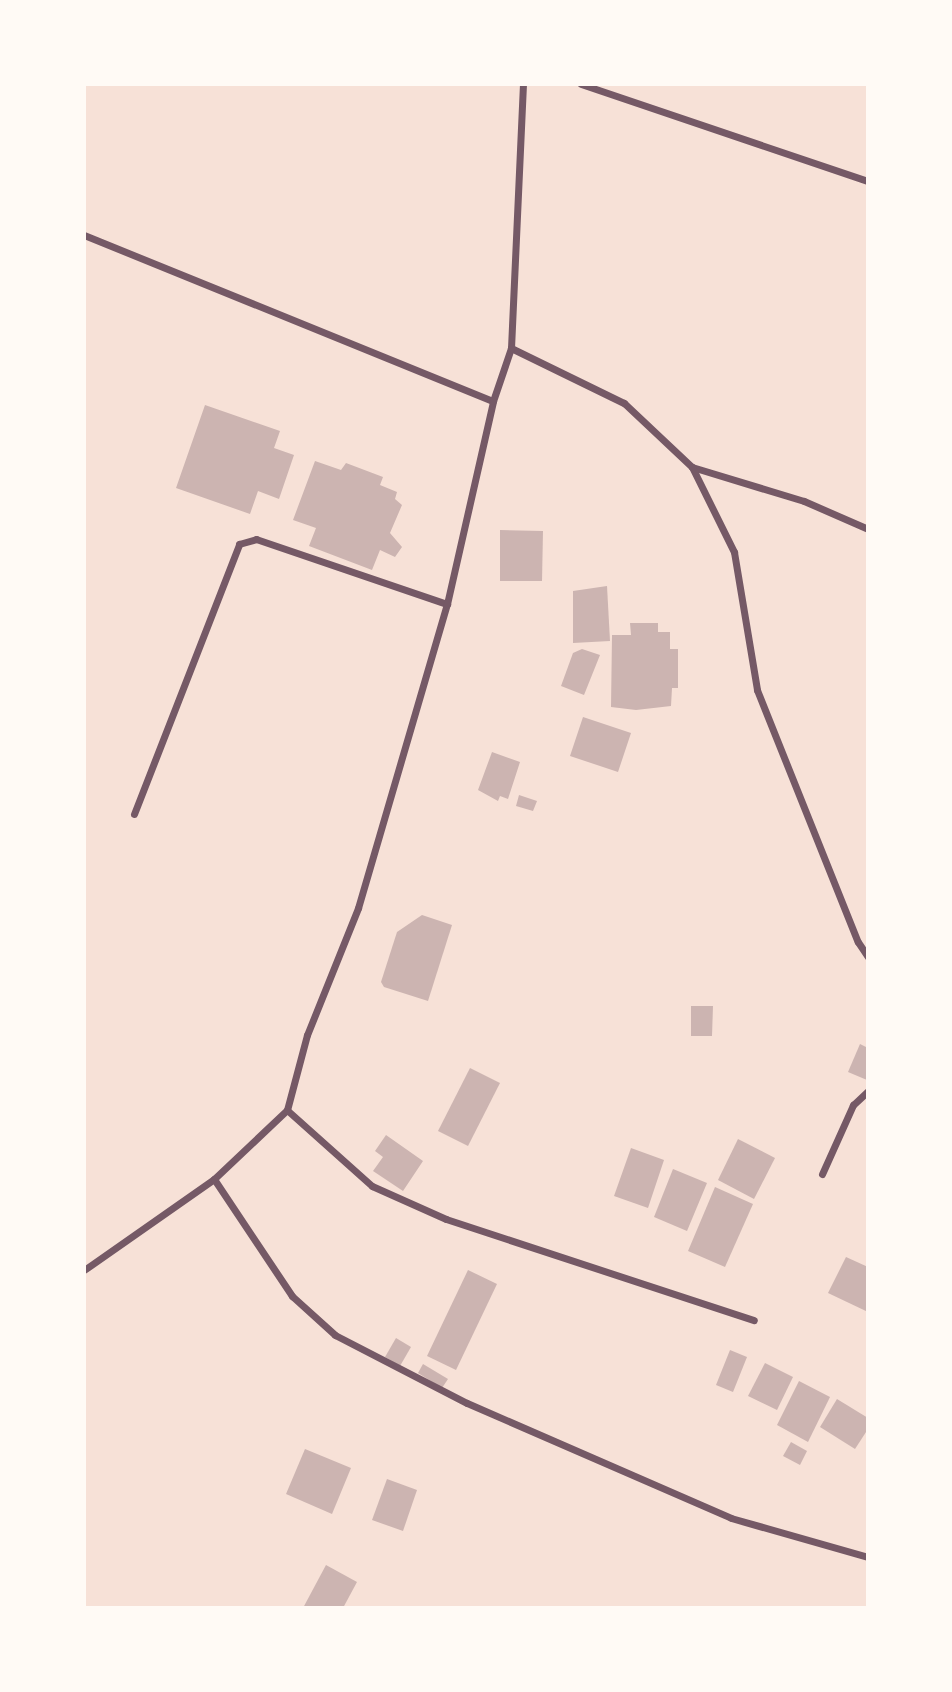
<!DOCTYPE html>
<html>
<head>
<meta charset="utf-8">
<style>
  body { margin:0 }
  #map { position:relative; width:952px; height:1692px; overflow:hidden; background:#f7e1d7; font-family:"Source Sans 3",sans-serif }
  div>[style] { position:absolute }
  [style*='--x'] { left:calc(var(--x)*1px); top:calc(var(--y)*1px); width:calc(var(--w)*1px); rotate:calc(var(--a)*1deg) }
  .building>* { inset:0; background:#ccb4b1 }
  .minor>* { height:7px; margin:-3.5px; padding:0 3.5px; transform-origin:3.5px; border-radius:3.5px; background:#755966 }
  span { translate:-50% -50%; white-space:nowrap; text-align:center; line-height:1.15; -webkit-text-stroke:5px #fffaf5; paint-order:stroke }
  .frame { position:absolute; inset:0; border:86px solid #fffaf5; pointer-events:none }
</style>
</head>
<body>
<div id="map">
  <div class="building">
    <div style="clip-path:polygon(205px 405px,280px 431px,274px 448px,294px 455px,279px 499px,258px 491px,250px 514px,176px 488px)"></div>
    <div style="clip-path:polygon(315px 461px,341px 470px,346px 463px,383px 477px,380px 485px,397px 492px,395px 499px,402px 505px,390px 533px,402px 547px,395px 557px,380px 550px,372px 570px,309px 546px,316px 528px,293px 520px)"></div>
    <div style="clip-path:polygon(500px 530px,543px 531px,542px 581px,500px 581px)"></div>
    <div style="clip-path:polygon(607px 586px,610px 641px,573px 643px,573px 591px)"></div>
    <div style="clip-path:polygon(630px 623px,658px 623px,658px 632px,670px 632px,670px 649px,678px 649px,678px 688px,672px 688px,671px 706px,636px 710px,611px 707px,612px 635px,631px 635px)"></div>
    <div style="clip-path:polygon(582px 649px,600px 655px,584px 695px,561px 686px,573px 653px)"></div>
    <div style="clip-path:polygon(583px 717px,631px 733px,618px 772px,570px 756px)"></div>
    <div style="clip-path:polygon(492px 752px,520px 762px,508px 799px,500px 796px,498px 801px,478px 790px)"></div>
    <div style="clip-path:polygon(519px 795px,537px 801px,533px 811px,516px 806px)"></div>
    <div style="clip-path:polygon(422px 915px,452px 925px,428px 1001px,384px 987px,381px 982px,397px 932px)"></div>
    <div style="clip-path:polygon(691px 1006px,713px 1006px,712px 1036px,691px 1036px)"></div>
    <div style="clip-path:polygon(860px 1044px,868px 1048px,867px 1080px,848px 1072px)"></div>
    <div style="clip-path:polygon(470px 1068px,500px 1083px,468px 1146px,438px 1131px)"></div>
    <div style="clip-path:polygon(386px 1135px,423px 1161px,403px 1191px,373px 1171px,383px 1157px,375px 1151px)"></div>
    <div style="clip-path:polygon(738px 1139px,775px 1158px,754px 1199px,718px 1180px)"></div>
    <div style="clip-path:polygon(631px 1148px,664px 1160px,648px 1208px,614px 1196px)"></div>
    <div style="clip-path:polygon(673px 1169px,707px 1183px,687px 1231px,654px 1217px)"></div>
    <div style="clip-path:polygon(715px 1187px,753px 1204px,725px 1267px,688px 1251px)"></div>
    <div style="clip-path:polygon(846px 1257px,868px 1267px,868px 1312px,828px 1293px)"></div>
    <div style="clip-path:polygon(468px 1270px,497px 1284px,456px 1370px,427px 1356px)"></div>
    <div style="clip-path:polygon(396px 1338px,411px 1347px,400px 1366px,385px 1357px)"></div>
    <div style="clip-path:polygon(730px 1350px,747px 1357px,733px 1392px,716px 1385px)"></div>
    <div style="clip-path:polygon(765px 1363px,793px 1377px,777px 1410px,748px 1396px)"></div>
    <div style="clip-path:polygon(423px 1364px,448px 1379px,442px 1388px,418px 1373px)"></div>
    <div style="clip-path:polygon(799px 1381px,830px 1397px,808px 1442px,777px 1425px)"></div>
    <div style="clip-path:polygon(837px 1399px,868px 1418px,868px 1429px,855px 1449px,820px 1427px)"></div>
    <div style="clip-path:polygon(791px 1442px,807px 1451px,800px 1465px,783px 1456px)"></div>
    <div style="clip-path:polygon(305px 1449px,351px 1468px,332px 1514px,286px 1494px)"></div>
    <div style="clip-path:polygon(387px 1479px,417px 1490px,403px 1531px,372px 1520px)"></div>
    <div style="clip-path:polygon(326px 1565px,357px 1582px,343px 1608px,303px 1608px)"></div>
  </div>
  <div class="minor">
    <div style="--x:581;--y:84;--w:303;--a:18.7"></div>
    <div style="--x:84;--y:235;--w:441;--a:22.1"></div>
    <div style="--x:511;--y:348;--w:126;--a:26"></div>
    <div style="--x:624;--y:403;--w:93;--a:43.3"></div>
    <div style="--x:692;--y:467;--w:117;--a:16.9"></div>
    <div style="--x:804;--y:501;--w:70;--a:23.6"></div>
    <div style="--x:692;--y:467;--w:95;--a:63.7"></div>
    <div style="--x:734;--y:552;--w:140;--a:80.5"></div>
    <div style="--x:757;--y:690;--w:271;--a:68.2"></div>
    <div style="--x:858;--y:942;--w:18;--a:56"></div>
    <div style="--x:134;--y:814;--w:290;--a:-68.7"></div>
    <div style="--x:239;--y:544;--w:18;--a:-16"></div>
    <div style="--x:256;--y:539;--w:202;--a:18.8"></div>
    <div style="--x:287;--y:1110;--w:114;--a:41.8"></div>
    <div style="--x:372;--y:1186;--w:81;--a:24"></div>
    <div style="--x:446;--y:1219;--w:324;--a:18.2"></div>
    <div style="--x:822;--y:1174;--w:76;--a:-65.8"></div>
    <div style="--x:853;--y:1105;--w:21;--a:-43"></div>
    <div style="--x:214;--y:1179;--w:141;--a:56.3"></div>
    <div style="--x:292;--y:1296;--w:58;--a:42.2"></div>
    <div style="--x:335;--y:1335;--w:148;--a:27.3"></div>
    <div style="--x:467;--y:1403;--w:288;--a:23.5"></div>
    <div style="--x:731;--y:1518;--w:142;--a:15.9"></div>
    <div style="--x:84;--y:1270;--w:159;--a:-35"></div>
    <div style="--x:214;--y:1179;--w:100;--a:-43.4"></div>
    <div style="--x:287;--y:1110;--w:78;--a:-75.1"></div>
    <div style="--x:307;--y:1035;--w:137;--a:-68.1"></div>
    <div style="--x:358;--y:908;--w:317;--a:-73.7"></div>
    <div style="--x:447;--y:604;--w:208;--a:-77.2"></div>
    <div style="--x:493;--y:401;--w:56;--a:-71.2"></div>
    <div style="--x:511;--y:348;--w:264;--a:-87.4"></div>
  </div>
  <div class="frame"></div>
</div>
</body>
</html>
